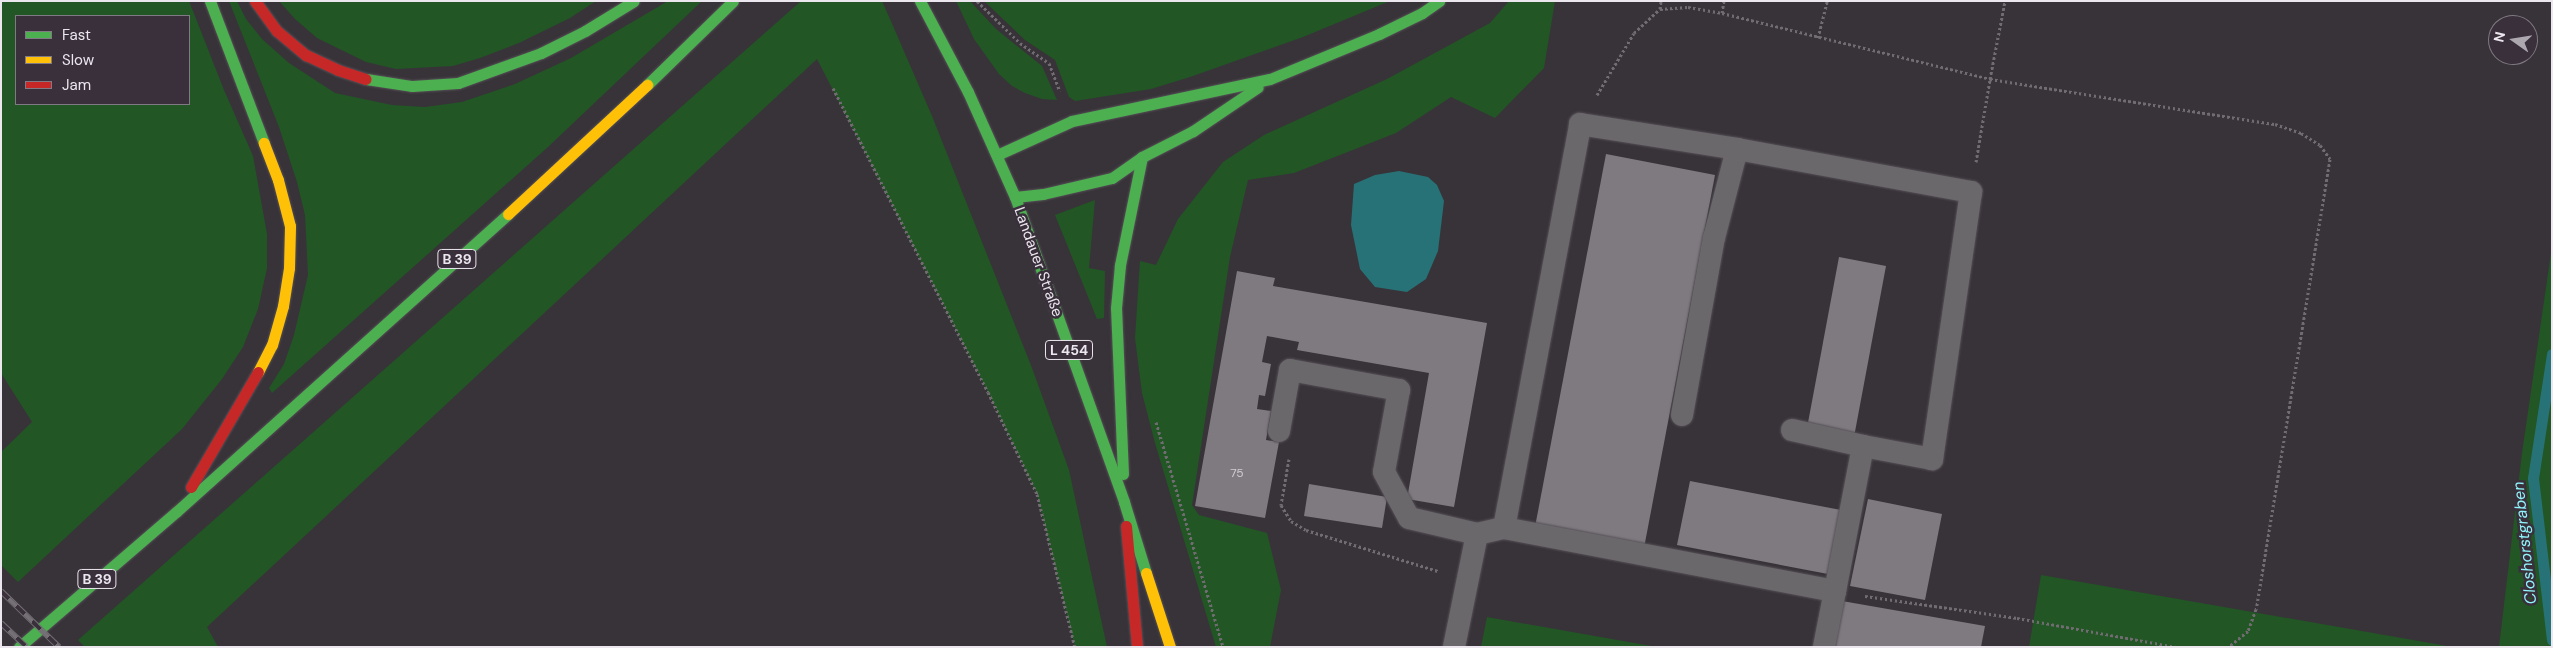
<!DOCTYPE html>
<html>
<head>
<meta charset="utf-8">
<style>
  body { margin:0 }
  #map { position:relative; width:2553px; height:648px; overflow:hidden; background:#383339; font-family:"DM Sans",sans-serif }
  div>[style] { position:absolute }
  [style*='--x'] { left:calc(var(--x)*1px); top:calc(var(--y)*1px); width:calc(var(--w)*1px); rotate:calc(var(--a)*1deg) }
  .green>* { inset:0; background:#225625 }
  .water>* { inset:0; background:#277276 }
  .stream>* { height:11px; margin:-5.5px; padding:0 5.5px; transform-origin:5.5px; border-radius:5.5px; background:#277276 }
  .building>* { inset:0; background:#7f7a80 }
  .path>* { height:3px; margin-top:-1.5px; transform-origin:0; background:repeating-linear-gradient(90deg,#706c71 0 2.5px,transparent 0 5px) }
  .roads { filter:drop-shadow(0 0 1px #555056) drop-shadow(0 0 1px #555056) }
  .lane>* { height:22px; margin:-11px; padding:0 11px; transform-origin:11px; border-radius:11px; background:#6b686c }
  .fast>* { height:11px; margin:-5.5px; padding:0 5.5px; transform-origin:5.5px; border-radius:5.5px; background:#4caf50 }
  .slow>* { height:11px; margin:-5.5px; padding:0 5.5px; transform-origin:5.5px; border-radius:5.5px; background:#ffc107 }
  .jam>* { height:11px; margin:-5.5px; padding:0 5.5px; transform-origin:5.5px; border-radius:5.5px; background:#c62828 }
  .rail>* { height:5.5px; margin-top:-2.75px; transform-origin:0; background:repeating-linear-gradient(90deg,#39303c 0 11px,#747075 0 22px); box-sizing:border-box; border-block:1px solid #747075 }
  span { translate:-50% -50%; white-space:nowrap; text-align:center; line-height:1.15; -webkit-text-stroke:5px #39303c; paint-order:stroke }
  .number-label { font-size:12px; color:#d1cbd2 }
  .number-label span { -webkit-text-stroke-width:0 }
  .shield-label span { padding:1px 4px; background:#39303c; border:1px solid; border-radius:4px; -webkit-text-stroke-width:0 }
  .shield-label { font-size:14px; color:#ece6ee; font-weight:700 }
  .street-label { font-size:15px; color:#ece6ee }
  .water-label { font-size:16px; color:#8ff4fa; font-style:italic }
  .frame { position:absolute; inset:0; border:2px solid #ece6ee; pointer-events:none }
  .legend { position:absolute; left:15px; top:15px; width:175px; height:90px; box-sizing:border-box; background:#39303c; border:1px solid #817983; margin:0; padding:6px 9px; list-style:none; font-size:15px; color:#ece6ee }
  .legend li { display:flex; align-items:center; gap:10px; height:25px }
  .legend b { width:25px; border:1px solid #817983 }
  .north { position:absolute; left:2488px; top:15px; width:50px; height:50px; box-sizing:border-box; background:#39303c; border:1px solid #817983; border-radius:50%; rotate:283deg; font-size:14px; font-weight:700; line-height:20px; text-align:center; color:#ece6ee }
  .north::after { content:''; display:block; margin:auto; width:18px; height:22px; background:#ada7af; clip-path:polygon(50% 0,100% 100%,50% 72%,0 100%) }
</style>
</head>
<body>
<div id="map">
  <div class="green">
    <div style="clip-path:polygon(evenodd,1px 1px,189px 1px,224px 90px,253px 156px,267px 234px,267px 268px,258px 309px,243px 347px,222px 379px,182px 429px,18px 582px,1px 565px,1px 452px,32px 422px,1px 373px,1px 1px,16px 16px,189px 16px,189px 104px,16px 104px,16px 16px)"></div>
    <div style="clip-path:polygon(229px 1px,237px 1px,246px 19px,262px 39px,289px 63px,335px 93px,392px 105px,425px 107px,462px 102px,515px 84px,571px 58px,668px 1px,702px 1px,548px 147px,272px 393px,269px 388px,284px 364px,294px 335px,308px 275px,305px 215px,297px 182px,279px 127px)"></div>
    <div style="clip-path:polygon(279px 1px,596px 1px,570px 18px,519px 43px,480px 58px,453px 66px,396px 69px,366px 62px,317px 38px,295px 19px)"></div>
    <div style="clip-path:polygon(801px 1px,882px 1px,890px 19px,932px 116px,1032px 368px,1069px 470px,1107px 647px,1075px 647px,1037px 494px,988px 392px,817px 59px,207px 627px,218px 647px,85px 647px,78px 640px)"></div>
    <div style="clip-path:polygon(956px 1px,970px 1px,996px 29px,1042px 66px,1057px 100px,1042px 99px,1025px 93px,1012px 86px,999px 74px,974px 39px)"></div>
    <div style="clip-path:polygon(984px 1px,1390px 1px,1303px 37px,1190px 77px,1151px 89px,1075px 101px,1069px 97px,1055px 60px,1025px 40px)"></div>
    <div style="clip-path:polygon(1509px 1px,1555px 1px,1544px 68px,1495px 118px,1451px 97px,1396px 133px,1294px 173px,1248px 180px,1230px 257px,1192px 505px,1199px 515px,1267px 533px,1281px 590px,1270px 647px,1216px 647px,1155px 443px,1142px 393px,1135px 338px,1140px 261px,1156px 265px,1178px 219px,1223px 162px,1264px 135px,1387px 79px,1490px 23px)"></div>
    <div style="clip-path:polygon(1095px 200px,1089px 268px,1105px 271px,1104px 318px,1097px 319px,1055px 215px)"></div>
    <div style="clip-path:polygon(2552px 246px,2552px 647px,2499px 647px,2522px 453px)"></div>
    <div style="clip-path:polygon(2041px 575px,2453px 647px,2029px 647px)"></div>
    <div style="clip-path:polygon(1487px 617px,1657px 647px,1481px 647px)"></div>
  </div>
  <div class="water">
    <div style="clip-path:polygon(1399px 171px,1428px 177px,1437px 185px,1444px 201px,1438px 251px,1426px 279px,1407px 292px,1375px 287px,1360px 269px,1351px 225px,1354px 184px,1375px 175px)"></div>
  </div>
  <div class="stream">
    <div style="--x:2552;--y:354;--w:125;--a:98.7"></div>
    <div style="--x:2533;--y:478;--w:163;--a:83.3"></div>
  </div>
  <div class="building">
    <div style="clip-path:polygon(1606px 154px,1715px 175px,1644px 548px,1535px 527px)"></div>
    <div style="clip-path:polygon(1839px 257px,1886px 266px,1854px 437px,1807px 428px)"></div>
    <div style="clip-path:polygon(1237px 271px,1275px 278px,1273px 286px,1487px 323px,1454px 507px,1407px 499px,1429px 373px,1297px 350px,1299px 342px,1267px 336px,1262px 362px,1271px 364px,1265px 396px,1259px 395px,1257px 409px,1271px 411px,1266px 440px,1279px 442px,1265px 518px,1195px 506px)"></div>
    <div style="clip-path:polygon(1690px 481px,1841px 510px,1828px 574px,1677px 545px)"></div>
    <div style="clip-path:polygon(1309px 484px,1387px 497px,1382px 528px,1304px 516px)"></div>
    <div style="clip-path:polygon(1868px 499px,1942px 514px,1925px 600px,1850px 586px)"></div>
    <div style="clip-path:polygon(1842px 601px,1985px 626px,1981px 647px,1834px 647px)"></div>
  </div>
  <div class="path">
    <div style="--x:977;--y:1;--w:60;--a:44.3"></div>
    <div style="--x:1020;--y:43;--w:35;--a:35"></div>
    <div style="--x:1049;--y:63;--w:30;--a:69"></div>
    <div style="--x:1660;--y:9;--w:8;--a:-83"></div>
    <div style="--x:1722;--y:13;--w:12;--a:-81"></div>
    <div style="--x:1818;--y:38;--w:38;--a:-76"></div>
    <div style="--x:833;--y:88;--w:341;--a:63"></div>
    <div style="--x:988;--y:392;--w:113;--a:64.3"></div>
    <div style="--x:1037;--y:494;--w:158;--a:76.1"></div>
    <div style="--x:1597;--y:95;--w:72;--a:-59.2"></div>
    <div style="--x:1634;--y:33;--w:35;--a:-43"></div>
    <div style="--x:1660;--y:9;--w:28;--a:-4"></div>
    <div style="--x:1688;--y:7;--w:35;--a:10"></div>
    <div style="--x:1722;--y:13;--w:276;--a:13.8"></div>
    <div style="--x:1990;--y:79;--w:79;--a:-79.1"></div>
    <div style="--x:1976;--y:162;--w:84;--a:-80.4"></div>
    <div style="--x:1990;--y:79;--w:289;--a:9"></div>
    <div style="--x:2275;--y:124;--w:28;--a:19"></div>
    <div style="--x:2301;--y:133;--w:22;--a:32"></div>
    <div style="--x:2320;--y:145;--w:17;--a:54"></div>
    <div style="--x:2330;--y:159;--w:456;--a:99.3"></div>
    <div style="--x:2256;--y:609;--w:23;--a:110"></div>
    <div style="--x:2248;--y:631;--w:26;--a:141"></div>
    <div style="--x:1156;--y:422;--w:235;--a:73.4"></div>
    <div style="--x:1289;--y:459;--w:47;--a:99.9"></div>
    <div style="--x:1281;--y:505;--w:19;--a:58"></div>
    <div style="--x:1291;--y:521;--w:17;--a:31"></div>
    <div style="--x:1306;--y:530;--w:138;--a:17.3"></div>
    <div style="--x:1865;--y:596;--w:154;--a:8.2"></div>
    <div style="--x:2017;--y:618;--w:163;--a:10.3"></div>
  </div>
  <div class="roads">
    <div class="lane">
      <div style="--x:1682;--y:415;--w:180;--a:-79.8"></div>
      <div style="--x:1714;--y:238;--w:92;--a:-75.5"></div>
      <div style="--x:1792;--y:430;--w:73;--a:12.7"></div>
      <div style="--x:1863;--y:446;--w:148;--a:100.9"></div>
      <div style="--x:1279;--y:431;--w:62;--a:-79.8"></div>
      <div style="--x:1290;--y:370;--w:111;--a:10.4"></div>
      <div style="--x:1399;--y:390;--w:83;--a:100.4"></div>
      <div style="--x:1384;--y:472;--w:52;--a:61.5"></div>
      <div style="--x:1409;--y:518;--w:70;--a:13.2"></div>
      <div style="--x:1477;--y:534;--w:115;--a:101.5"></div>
      <div style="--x:1504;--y:528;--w:337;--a:10.8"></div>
      <div style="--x:1835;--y:591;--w:57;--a:101.1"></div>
      <div style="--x:1477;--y:534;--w:28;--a:-13"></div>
      <div style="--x:1504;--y:528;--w:411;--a:-79.3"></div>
      <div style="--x:1580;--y:124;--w:159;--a:9"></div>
      <div style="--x:1737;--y:149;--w:238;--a:10.4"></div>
      <div style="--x:1971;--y:192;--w:270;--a:98.3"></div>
      <div style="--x:1932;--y:459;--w:70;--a:-169.3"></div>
    </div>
    <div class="fast">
      <div style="--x:210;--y:1;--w:152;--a:69.2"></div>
      <div style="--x:920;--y:1;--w:103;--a:62.2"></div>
      <div style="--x:968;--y:92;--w:115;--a:65.9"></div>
      <div style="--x:1015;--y:197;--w:324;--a:70.3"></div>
      <div style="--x:1124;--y:502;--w:74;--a:72.8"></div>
      <div style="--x:366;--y:79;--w:47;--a:8.7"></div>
      <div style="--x:412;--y:86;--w:46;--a:-3.7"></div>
      <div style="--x:458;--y:83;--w:88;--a:-19.9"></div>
      <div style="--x:541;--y:53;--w:49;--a:-26.6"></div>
      <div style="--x:585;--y:31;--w:57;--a:-31.5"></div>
      <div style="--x:647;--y:85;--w:120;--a:-44.3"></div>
      <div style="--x:997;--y:155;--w:82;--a:-24.4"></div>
      <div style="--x:1072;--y:121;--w:202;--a:-12"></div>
      <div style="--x:1270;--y:79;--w:118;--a:-22.4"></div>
      <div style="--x:1379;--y:34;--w:48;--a:-26"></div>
      <div style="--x:1422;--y:13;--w:21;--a:-35"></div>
      <div style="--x:1015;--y:197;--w:28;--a:-6"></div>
      <div style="--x:1043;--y:194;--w:71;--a:-13.1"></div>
      <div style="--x:1112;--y:178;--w:37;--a:-35"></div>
      <div style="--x:1142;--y:157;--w:57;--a:-27"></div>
      <div style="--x:1193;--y:131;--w:78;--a:-34.1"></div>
      <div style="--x:1123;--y:474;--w:166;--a:-92.4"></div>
      <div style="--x:1116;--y:308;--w:43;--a:-84.7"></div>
      <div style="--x:1120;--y:265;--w:110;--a:-78.5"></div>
      <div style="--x:19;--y:647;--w:207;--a:-40.7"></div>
      <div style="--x:176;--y:512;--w:446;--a:-41.9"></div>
    </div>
    <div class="slow">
      <div style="--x:508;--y:214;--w:190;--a:-42.9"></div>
      <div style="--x:258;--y:372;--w:30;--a:-63"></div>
      <div style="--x:272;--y:345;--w:41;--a:-74.2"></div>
      <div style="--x:283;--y:306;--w:38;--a:-81"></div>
      <div style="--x:289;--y:268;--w:42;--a:-88.6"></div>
      <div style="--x:290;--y:226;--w:48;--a:-104.6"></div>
      <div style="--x:278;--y:180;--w:40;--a:-111"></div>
      <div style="--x:1146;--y:573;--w:78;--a:72"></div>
    </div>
    <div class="jam">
      <div style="--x:255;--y:1;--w:37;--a:54"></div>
      <div style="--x:277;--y:31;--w:38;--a:40"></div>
      <div style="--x:306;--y:55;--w:35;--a:25"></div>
      <div style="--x:338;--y:70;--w:29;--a:18"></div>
      <div style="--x:191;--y:487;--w:133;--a:-59.8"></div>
      <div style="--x:1126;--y:526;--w:121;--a:84.8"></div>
    </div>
  </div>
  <div class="rail">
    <div style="--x:1;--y:591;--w:81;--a:44"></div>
    <div style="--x:1;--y:623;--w:35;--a:43"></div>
  </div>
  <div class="number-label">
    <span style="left:1237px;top:474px">75</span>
  </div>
  <div class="shield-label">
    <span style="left:457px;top:259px">B 39</span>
    <span style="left:1069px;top:350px">L 454</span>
    <span style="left:97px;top:579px">B 39</span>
  </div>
  <div class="street-label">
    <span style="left:1038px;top:262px;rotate:70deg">Landauer Straße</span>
  </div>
  <div class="water-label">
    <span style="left:2525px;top:543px;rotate:-96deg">Closhorstgraben</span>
  </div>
  <div class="frame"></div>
  <ul class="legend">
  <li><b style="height:6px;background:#4caf50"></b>Fast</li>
  <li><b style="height:6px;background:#ffc107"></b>Slow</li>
  <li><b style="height:6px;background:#c62828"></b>Jam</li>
  </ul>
  <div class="north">N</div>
</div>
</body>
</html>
